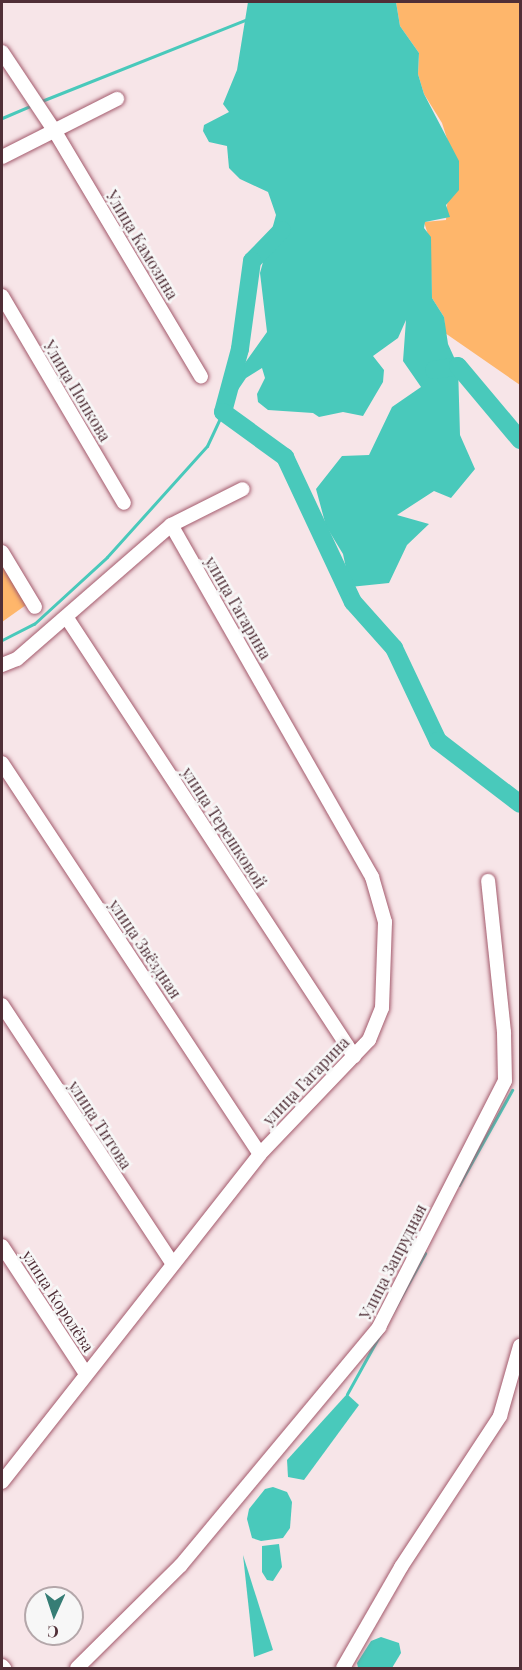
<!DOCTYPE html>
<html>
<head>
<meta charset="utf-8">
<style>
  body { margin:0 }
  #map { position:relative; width:522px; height:1670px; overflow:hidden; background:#f7e5e8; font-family:"Playfair Display",serif }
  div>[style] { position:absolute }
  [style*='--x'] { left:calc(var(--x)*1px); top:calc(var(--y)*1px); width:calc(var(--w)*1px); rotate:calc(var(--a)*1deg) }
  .green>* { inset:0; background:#feb66b }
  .water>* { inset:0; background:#49c9bb }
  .stream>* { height:3px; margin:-1.5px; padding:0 1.5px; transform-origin:1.5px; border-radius:1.5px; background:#49c9bb }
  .river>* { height:18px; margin:-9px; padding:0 9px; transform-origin:9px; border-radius:9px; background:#49c9bb }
  .roads { filter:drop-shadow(0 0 2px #a35a6c) drop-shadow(0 0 2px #a35a6c) }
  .minor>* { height:14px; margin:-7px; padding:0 7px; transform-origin:7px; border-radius:7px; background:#fff }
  span { translate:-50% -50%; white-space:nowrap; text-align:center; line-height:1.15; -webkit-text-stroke:5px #f7f7f7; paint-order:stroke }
  .street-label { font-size:16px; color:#502f37 }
  .frame { position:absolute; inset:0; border:3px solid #502f37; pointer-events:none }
  .north { position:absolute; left:24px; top:1586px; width:60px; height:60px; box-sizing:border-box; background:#f7f7f7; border:2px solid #b4a7aa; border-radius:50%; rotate:183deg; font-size:16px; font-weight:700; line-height:24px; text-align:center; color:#502f37 }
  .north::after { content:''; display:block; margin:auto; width:21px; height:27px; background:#367d75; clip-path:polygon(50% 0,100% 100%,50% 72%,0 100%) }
</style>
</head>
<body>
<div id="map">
  <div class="green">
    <div style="clip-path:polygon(396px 2px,520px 2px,520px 385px,445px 333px,444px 317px,432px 298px,430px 241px,424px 222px,446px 220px,451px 151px,442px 123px,424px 94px,418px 74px,419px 53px,400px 26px)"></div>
    <div style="clip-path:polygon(2px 565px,26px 605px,2px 622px)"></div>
  </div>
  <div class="water">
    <div style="clip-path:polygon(248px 2px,396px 2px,400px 26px,419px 53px,418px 74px,424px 94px,459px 161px,459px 190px,446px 205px,450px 217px,425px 222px,424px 228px,431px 237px,432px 298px,444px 317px,448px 344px,458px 366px,460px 435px,475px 469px,451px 498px,434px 491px,397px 515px,429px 524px,407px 545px,389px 583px,350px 587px,343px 554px,326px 526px,316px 489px,342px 456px,369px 455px,392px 407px,421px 387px,403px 361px,406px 320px,398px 338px,373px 356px,384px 370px,383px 382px,363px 416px,343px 412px,319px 417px,313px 413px,268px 410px,258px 402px,257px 394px,265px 378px,262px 368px,246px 378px,223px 412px,237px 374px,267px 332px,260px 273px,276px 215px,268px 192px,240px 179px,229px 168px,227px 146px,209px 142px,203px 131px,204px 125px,229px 112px,223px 104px,237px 70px)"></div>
    <div style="clip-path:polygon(347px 1394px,359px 1405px,304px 1480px,288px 1477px,287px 1460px)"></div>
    <div style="clip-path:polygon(273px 1487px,287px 1492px,292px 1502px,290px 1528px,283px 1538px,261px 1541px,252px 1538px,247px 1519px,249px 1509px,265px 1489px)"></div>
    <div style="clip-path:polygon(279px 1544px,282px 1567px,273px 1581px,267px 1580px,262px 1572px,262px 1546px)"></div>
    <div style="clip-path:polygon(243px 1555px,273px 1650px,254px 1657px)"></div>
    <div style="clip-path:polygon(381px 1637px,399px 1643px,401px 1653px,392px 1668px,358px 1668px,357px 1663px,371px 1641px)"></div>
  </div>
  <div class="stream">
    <div style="--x:39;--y:102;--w:222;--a:-21.7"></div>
    <div style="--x:2;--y:118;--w:34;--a:-23"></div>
    <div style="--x:2;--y:640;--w:36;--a:-27"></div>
    <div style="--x:34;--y:624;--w:99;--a:-42.5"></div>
    <div style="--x:107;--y:557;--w:149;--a:-48"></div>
    <div style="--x:207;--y:446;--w:38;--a:-65"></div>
    <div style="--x:459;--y:1185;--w:109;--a:-60.8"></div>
    <div style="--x:347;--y:1394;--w:161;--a:-61"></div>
  </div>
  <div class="river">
    <div style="--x:282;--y:230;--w:43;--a:134.1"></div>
    <div style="--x:252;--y:261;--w:89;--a:97.8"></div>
    <div style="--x:240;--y:349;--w:65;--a:105.1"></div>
    <div style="--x:223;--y:412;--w:77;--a:36"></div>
    <div style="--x:285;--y:457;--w:160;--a:64.9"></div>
    <div style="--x:353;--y:602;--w:62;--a:48.3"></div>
    <div style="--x:394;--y:648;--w:103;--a:64.7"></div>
    <div style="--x:438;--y:741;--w:103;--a:37.5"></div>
    <div style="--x:434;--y:370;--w:24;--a:-9"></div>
    <div style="--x:458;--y:366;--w:97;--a:50"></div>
  </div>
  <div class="roads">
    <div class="minor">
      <div style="--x:2;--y:52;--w:94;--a:56.3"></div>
      <div style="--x:54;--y:130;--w:287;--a:59.2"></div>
      <div style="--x:2;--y:157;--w:129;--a:-26.8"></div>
      <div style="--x:2;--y:296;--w:240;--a:59.5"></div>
      <div style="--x:2;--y:552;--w:64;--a:59"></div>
      <div style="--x:67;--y:618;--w:524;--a:56.77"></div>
      <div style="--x:2;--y:665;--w:16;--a:-22"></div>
      <div style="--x:17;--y:659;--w:204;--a:-41"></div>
      <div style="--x:171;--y:525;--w:80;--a:-26.6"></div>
      <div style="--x:2;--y:763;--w:468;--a:56.6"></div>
      <div style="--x:2;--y:1005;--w:309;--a:56.6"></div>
      <div style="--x:2;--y:1246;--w:153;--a:56.7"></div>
      <div style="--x:2;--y:1482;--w:417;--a:-51.8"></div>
      <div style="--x:260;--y:1154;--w:158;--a:-46.3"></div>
      <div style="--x:369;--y:1040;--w:35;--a:-68"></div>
      <div style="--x:382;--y:1008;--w:86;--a:-88"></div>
      <div style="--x:385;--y:922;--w:47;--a:-106.1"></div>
      <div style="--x:372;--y:877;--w:405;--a:-119.7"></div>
      <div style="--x:2;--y:1666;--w:3;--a:45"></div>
      <div style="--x:77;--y:1668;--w:146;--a:-44.7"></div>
      <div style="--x:181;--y:1565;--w:310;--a:-50.2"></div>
      <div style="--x:379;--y:1327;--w:276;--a:-62.9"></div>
      <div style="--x:505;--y:1081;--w:49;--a:-91.2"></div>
      <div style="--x:504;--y:1032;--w:152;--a:-96"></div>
      <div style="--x:343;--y:1668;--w:116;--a:-60.1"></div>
      <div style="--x:401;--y:1567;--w:181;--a:-56.7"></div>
      <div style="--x:500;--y:1416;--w:73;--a:-74.1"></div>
    </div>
  </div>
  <div class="street-label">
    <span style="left:142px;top:245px;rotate:59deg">Улица Камозина</span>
    <span style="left:77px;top:391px;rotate:59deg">Улица Попкова</span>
    <span style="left:238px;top:608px;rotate:60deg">улица Гагарина</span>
    <span style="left:224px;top:828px;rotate:57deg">улица Терешковой</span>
    <span style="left:145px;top:949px;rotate:56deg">улица Звёздная</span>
    <span style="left:306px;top:1081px;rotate:-46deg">улица Гагарина</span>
    <span style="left:100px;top:1125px;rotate:57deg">улица Титова</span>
    <span style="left:393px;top:1262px;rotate:-63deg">Улица Запрудная</span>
    <span style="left:58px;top:1301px;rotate:57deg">улица Королёва</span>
  </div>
  <div class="frame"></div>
  <div class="north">С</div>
</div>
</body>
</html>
